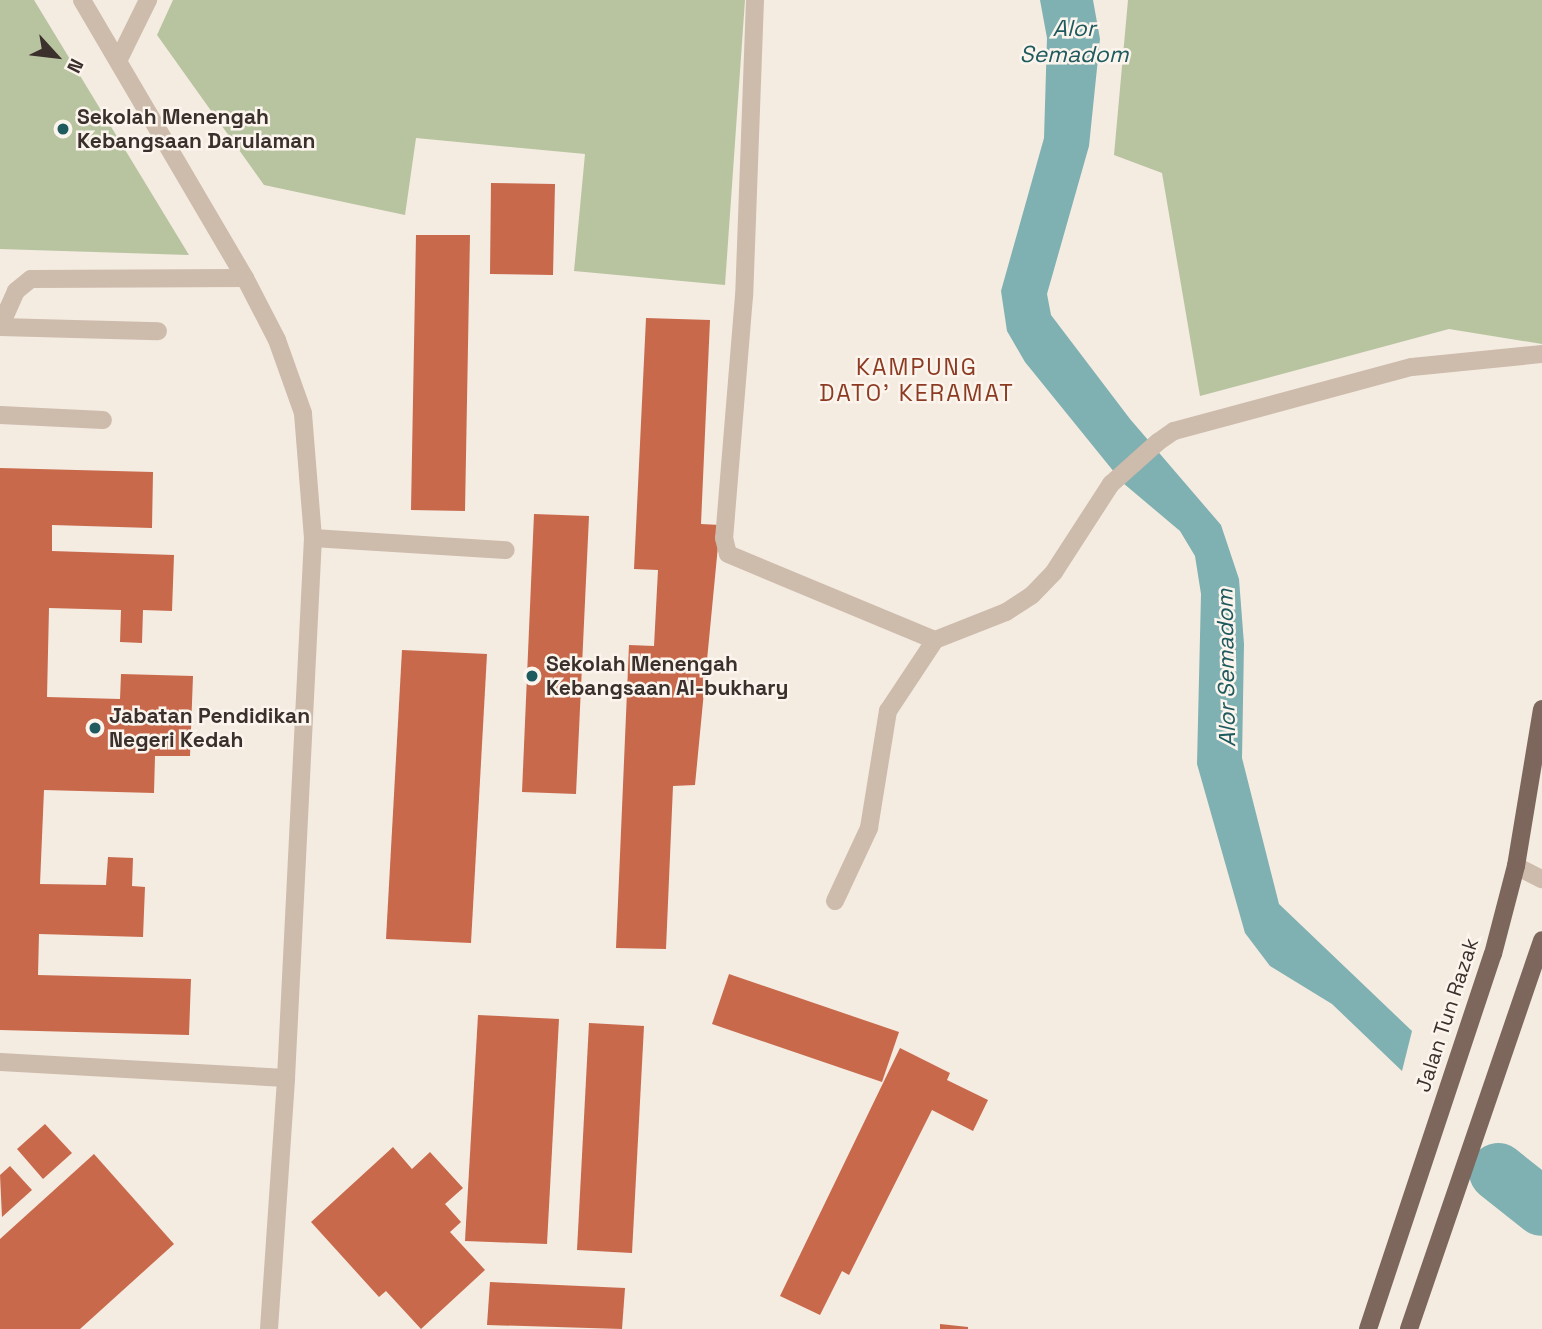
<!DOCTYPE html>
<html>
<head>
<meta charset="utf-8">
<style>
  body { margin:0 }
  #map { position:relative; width:1542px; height:1329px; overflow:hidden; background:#f4ebe1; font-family:"Space Grotesk",sans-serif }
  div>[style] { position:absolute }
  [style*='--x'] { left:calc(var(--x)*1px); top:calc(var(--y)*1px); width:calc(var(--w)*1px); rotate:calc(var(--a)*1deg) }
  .green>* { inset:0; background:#b8c4a0 }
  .water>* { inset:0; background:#7fb0b2 }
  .river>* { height:58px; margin:-29px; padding:0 29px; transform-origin:29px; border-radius:29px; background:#7fb0b2 }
  .building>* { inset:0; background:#c8694b }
  .minor>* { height:18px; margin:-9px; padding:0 9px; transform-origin:9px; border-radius:9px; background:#cdbbac }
  .major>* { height:18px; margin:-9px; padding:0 9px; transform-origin:9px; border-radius:9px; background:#7d675c }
  .dots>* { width:19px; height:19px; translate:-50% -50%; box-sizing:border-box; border:4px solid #fbf5ee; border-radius:50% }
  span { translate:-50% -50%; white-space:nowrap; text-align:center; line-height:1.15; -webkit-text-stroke:5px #fbf5ee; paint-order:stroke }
  .poi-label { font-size:21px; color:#3b302b; font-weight:700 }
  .left { translate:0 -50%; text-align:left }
  .street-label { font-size:21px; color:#3b302b }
  .water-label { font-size:23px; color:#1f5a5e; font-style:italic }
  .neighbourhood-label { font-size:23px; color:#8c3b22; letter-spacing:2px }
  .north { position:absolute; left:21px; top:21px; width:70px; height:70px; -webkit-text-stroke:5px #fbf5ee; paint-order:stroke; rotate:117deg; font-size:19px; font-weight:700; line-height:28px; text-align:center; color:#3b302b }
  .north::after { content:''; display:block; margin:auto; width:24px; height:32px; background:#3b302b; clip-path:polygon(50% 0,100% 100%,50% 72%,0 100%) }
</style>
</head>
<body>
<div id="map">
  <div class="green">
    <div style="clip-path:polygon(0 0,34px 0,189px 255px,0 249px)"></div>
    <div style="clip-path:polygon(173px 0,745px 0,725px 285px,574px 271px,585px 154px,416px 138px,405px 215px,264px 185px,157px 35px)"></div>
    <div style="clip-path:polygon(1128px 0,1542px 0,1542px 344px,1449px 329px,1200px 396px,1162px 173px,1114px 155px)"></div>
  </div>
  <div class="water">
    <div style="clip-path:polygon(1040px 0,1093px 0,1100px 39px,1089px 146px,1047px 294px,1051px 315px,1130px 419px,1221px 525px,1239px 579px,1244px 644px,1242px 758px,1279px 904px,1412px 1031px,1402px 1071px,1332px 1004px,1270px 966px,1245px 933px,1197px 764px,1201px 594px,1195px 556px,1180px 531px,1123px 483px,1025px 362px,1007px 331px,1001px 291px,1044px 138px,1047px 38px)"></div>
  </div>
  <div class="river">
    <div style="--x:1498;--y:1172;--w:56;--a:38.5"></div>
  </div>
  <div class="building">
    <div style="clip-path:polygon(491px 183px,555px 184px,553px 275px,490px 274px)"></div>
    <div style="clip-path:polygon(416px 235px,470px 235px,465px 511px,411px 510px)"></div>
    <div style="clip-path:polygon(646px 318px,710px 320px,701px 524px,720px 525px,695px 785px,673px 786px,666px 949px,616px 948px,629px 645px,654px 646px,658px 570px,634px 569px)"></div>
    <div style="clip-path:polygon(0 468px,153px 472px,152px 528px,52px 525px,52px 551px,174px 555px,172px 611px,143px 610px,142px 643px,120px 642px,121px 610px,49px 608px,47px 697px,120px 699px,121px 674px,193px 676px,190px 756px,155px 756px,154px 793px,44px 790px,40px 884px,106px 885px,108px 857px,133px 858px,132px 886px,145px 887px,143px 937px,39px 934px,38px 975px,191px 979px,189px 1035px,0 1030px)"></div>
    <div style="clip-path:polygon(534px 514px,589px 516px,576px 794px,522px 792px)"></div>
    <div style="clip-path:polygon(402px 650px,487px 654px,471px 943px,386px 939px)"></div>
    <div style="clip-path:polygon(729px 974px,899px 1032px,882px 1082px,712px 1024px)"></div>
    <div style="clip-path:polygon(478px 1015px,559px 1019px,547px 1244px,465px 1241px)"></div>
    <div style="clip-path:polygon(589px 1023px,644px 1026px,632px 1253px,577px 1250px)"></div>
    <div style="clip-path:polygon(900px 1048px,950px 1073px,947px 1080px,988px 1100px,973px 1131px,932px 1110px,849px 1275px,842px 1271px,820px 1315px,780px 1296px)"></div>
    <div style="clip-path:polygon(45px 1124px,72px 1153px,43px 1179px,17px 1149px)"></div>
    <div style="clip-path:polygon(393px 1147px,412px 1169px,430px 1152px,463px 1188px,445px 1204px,461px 1222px,450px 1232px,485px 1270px,421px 1329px,386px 1291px,379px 1297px,311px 1222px)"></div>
    <div style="clip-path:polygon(94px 1154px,174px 1244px,80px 1329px,0 1329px,0 1239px)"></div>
    <div style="clip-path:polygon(10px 1166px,32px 1190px,2px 1217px,0 1175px)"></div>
    <div style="clip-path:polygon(490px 1282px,625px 1288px,622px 1329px,487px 1325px)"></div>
    <div style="clip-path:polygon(940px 1324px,968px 1327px,968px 1329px,940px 1329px)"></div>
  </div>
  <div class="minor">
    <div style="--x:755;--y:0;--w:296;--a:92.1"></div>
    <div style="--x:744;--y:296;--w:243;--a:94.7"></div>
    <div style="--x:724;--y:538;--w:16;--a:76"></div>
    <div style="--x:728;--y:554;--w:224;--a:22.6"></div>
    <div style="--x:119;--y:59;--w:66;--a:-63.8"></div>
    <div style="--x:0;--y:327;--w:39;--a:-66"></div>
    <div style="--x:16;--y:291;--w:19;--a:-39"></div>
    <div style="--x:31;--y:279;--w:214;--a:-0.3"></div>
    <div style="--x:0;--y:327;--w:158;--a:1.5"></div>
    <div style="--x:0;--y:415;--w:103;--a:2.8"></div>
    <div style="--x:313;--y:538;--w:193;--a:3.6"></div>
    <div style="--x:1516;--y:866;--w:29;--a:27"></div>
    <div style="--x:835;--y:901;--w:81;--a:-65"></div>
    <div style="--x:869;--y:828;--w:119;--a:-80.8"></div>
    <div style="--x:888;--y:711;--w:85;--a:-56.5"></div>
    <div style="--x:935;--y:640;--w:76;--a:-21.5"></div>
    <div style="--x:1006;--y:612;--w:31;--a:-33"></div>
    <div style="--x:1032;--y:595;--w:32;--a:-46"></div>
    <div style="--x:1054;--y:572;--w:105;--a:-57.1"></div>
    <div style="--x:1111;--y:484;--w:63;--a:-41.8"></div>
    <div style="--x:1158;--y:442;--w:19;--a:-35"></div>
    <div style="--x:1174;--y:431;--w:246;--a:-15.1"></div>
    <div style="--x:1412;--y:367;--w:131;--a:-5.7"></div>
    <div style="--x:0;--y:1062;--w:286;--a:3.2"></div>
    <div style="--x:286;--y:1078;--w:541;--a:-87.14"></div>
    <div style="--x:313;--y:538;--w:125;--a:-94.6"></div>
    <div style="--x:303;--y:413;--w:77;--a:-109.6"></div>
    <div style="--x:277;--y:340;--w:70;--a:-117.3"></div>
    <div style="--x:245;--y:278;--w:322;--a:-120.4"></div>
    <div style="--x:269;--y:1329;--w:252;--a:-86.1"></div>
  </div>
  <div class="major">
    <div style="--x:1368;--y:1329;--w:395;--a:-71.6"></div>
    <div style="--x:1493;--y:954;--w:91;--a:-75.4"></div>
    <div style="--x:1516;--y:866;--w:159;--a:-80.6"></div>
    <div style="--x:1409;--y:1329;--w:411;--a:-71.1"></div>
  </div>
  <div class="dots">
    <div style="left:63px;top:129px;background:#1f5a5e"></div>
    <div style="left:532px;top:676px;background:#1f5a5e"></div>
    <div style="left:95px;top:728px;background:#1f5a5e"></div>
  </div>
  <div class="poi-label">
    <span class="left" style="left:77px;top:129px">Sekolah Menengah<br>Kebangsaan Darulaman</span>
    <span class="left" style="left:546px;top:676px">Sekolah Menengah<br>Kebangsaan Al-bukhary</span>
    <span class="left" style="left:109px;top:728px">Jabatan Pendidikan<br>Negeri Kedah</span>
  </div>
  <div class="street-label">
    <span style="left:1447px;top:1015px;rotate:-72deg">Jalan Tun Razak</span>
  </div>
  <div class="water-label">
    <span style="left:1074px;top:41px">Alor<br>Semadom</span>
    <span style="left:1226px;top:668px;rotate:-91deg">Alor Semadom</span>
  </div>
  <div class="neighbourhood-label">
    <span style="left:917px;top:380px">KAMPUNG<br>DATO' KERAMAT</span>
  </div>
  <div class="north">N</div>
</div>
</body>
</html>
